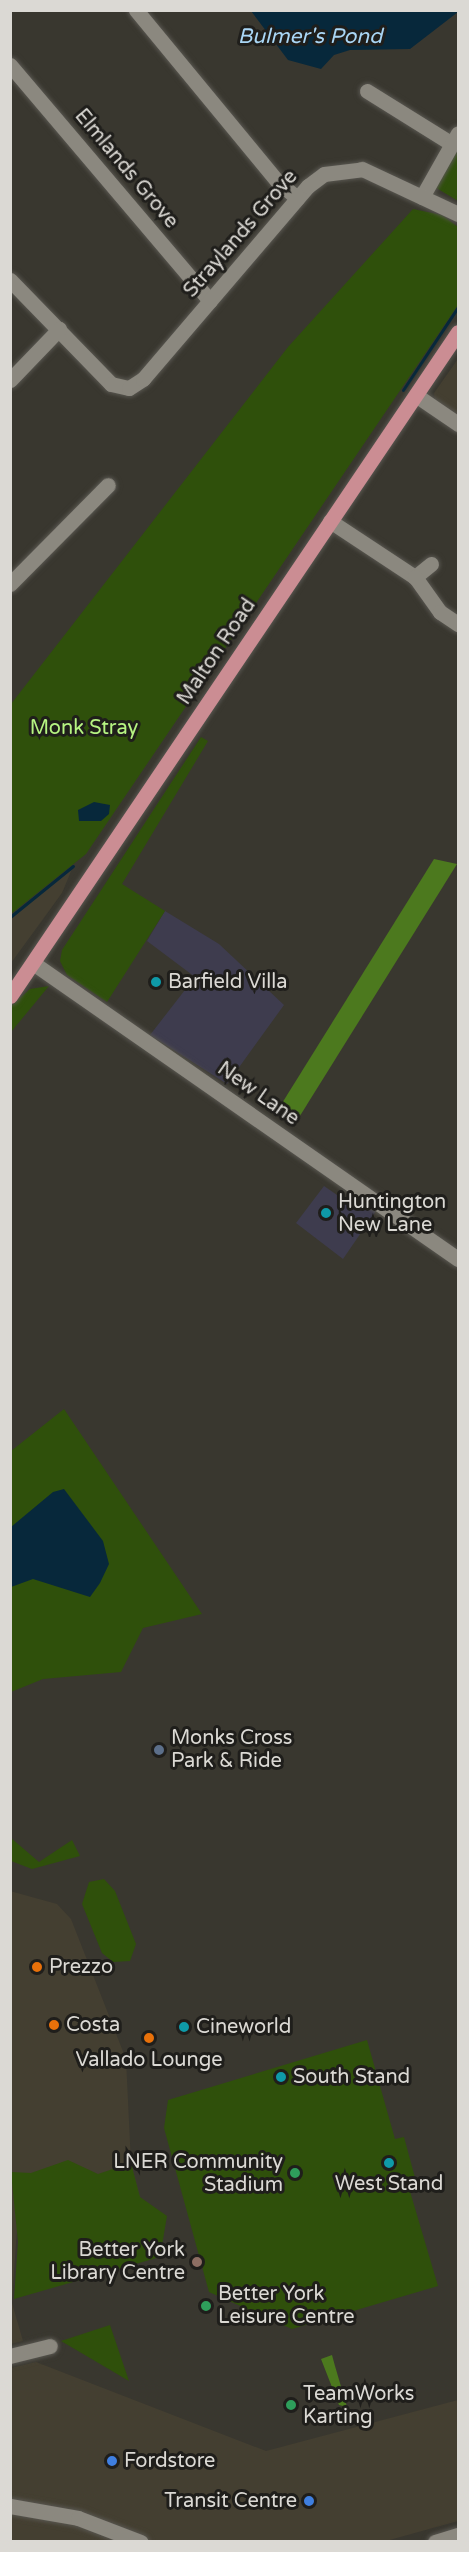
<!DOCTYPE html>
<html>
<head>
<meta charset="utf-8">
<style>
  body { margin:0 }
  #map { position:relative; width:469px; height:2552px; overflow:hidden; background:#39372f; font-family:"Varela Round",sans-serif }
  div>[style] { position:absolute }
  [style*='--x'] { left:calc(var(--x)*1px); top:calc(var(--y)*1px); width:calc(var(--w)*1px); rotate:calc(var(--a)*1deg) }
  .built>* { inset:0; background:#443f31 }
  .industrial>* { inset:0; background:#3e3c4e }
  .green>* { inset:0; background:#2f500b }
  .forest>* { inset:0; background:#4c791e }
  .water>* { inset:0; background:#07283b }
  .stream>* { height:3px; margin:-1.5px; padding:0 1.5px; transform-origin:1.5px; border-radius:1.5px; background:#07283b }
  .roads { filter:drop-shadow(0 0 2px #585650) drop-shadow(0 0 2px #585650) }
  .minor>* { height:15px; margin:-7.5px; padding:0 7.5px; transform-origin:7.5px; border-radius:7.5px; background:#8b887f }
  .major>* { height:15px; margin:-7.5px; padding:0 7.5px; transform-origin:7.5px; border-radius:7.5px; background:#cb8d93 }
  .dots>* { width:16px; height:16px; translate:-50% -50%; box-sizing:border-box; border:3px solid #1f1e1b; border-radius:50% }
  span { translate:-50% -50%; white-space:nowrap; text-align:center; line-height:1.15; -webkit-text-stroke:6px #1f1e1b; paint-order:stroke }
  .street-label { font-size:20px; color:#dbd9d4 }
  .park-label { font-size:20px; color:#b6f482 }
  .poi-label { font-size:20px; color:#dbd9d4 }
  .left { translate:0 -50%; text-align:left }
  .right { translate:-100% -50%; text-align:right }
  .water-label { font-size:21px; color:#a9d6f5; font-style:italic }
  .frame { position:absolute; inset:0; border:12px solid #dbd9d4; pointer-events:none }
</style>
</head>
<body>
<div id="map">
  <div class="built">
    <div style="clip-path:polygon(458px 359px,458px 421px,436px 407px,434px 393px)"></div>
    <div style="clip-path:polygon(72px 869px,62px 893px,11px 963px,11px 919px)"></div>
    <div style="clip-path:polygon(10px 1891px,57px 1904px,71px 1919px,126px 2059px,131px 2163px,140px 2197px,17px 2229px,12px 2303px,23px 2341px,11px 2344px)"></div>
    <div style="clip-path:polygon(36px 2362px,266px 2451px,458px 2400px,458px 2521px,386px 2541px,11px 2542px,11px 2368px)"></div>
  </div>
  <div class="industrial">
    <div style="clip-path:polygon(165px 911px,219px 944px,284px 1005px,227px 1084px,150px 1035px,195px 977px,147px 941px)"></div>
    <div style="clip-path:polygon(324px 1186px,350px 1204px,376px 1211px,343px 1259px,296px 1223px)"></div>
  </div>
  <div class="green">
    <div style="clip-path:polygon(458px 141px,458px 201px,433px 186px)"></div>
    <div style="clip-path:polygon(413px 209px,442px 215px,458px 227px,458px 305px,86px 854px,11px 914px,11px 704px,288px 347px)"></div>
    <div style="clip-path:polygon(201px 737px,208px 741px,122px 884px,165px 911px,107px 1002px,67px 975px,60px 961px,62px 950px)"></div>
    <div style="clip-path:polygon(49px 986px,11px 1032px,11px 1006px,30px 989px)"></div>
    <div style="clip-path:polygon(64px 1409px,202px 1614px,143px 1628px,121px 1672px,43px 1679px,11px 1692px,11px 1451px)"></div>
    <div style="clip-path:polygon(11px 1838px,39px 1862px,72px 1840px,80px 1856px,32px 1869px,11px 1861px)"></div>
    <div style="clip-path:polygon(104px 1879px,115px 1891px,136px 1944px,130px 1961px,113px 1962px,102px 1953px,82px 1904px,89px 1882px)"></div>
    <div style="clip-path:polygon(367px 2040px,395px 2139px,404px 2137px,417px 2185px,409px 2188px,438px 2286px,292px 2329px,209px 2292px,164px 2128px,168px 2100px)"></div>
    <div style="clip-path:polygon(68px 2160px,98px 2174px,131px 2163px,140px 2197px,167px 2216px,160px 2257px,14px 2299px,18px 2242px,11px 2172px,31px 2173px)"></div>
    <div style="clip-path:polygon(110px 2325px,129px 2381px,61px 2341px)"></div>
  </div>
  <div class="forest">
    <div style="clip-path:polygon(434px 859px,457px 864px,298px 1119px,279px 1108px)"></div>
    <div style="clip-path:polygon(332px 2355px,335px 2366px,347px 2407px,339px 2405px,321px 2359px)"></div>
  </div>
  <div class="water">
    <div style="clip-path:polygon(251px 11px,458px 10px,458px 12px,410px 49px,350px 50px,334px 55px,321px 69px,288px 60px)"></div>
    <div style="clip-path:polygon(94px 802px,110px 805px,109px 814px,101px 821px,79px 821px,78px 810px)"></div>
    <div style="clip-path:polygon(64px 1489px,103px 1541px,109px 1564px,100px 1583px,90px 1597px,33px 1579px,11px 1587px,11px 1527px,53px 1492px)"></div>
  </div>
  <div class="stream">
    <div style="--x:403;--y:390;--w:100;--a:-56.5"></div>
    <div style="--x:10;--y:917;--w:81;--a:-39"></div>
  </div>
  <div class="roads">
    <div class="minor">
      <div style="--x:136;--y:10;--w:223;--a:50.5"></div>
      <div style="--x:278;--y:182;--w:25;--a:40"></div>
      <div style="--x:10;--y:65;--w:309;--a:49.7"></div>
      <div style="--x:367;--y:91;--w:100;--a:31.9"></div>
      <div style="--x:422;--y:197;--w:73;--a:-60.6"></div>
      <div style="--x:10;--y:280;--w:145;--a:45.8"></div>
      <div style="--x:111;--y:384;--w:18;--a:13"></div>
      <div style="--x:129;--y:388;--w:17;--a:-33"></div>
      <div style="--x:143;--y:379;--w:254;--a:-49.5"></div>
      <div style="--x:308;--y:186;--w:20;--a:-37"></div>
      <div style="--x:324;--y:174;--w:38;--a:-7"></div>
      <div style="--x:362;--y:169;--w:106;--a:25.1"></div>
      <div style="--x:10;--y:380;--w:71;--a:-46.1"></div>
      <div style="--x:417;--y:396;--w:50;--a:34.3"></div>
      <div style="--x:330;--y:521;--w:102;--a:33.4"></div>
      <div style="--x:431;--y:564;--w:21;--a:141"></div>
      <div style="--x:415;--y:577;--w:43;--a:54.5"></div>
      <div style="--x:440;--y:612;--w:22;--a:34"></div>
      <div style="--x:10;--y:584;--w:139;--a:-45.3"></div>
      <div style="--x:33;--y:963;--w:518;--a:34.86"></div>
      <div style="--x:10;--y:2356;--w:41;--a:-14"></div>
      <div style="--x:10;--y:2506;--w:69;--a:10"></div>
      <div style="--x:78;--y:2518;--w:67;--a:20.9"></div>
      <div style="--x:435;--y:2542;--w:24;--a:-17"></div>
    </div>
    <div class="major">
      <div style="--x:10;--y:996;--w:801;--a:-55.99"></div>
    </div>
  </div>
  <div class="dots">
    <div style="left:156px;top:982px;background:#0f9aa8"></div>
    <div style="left:326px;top:1213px;background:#0f9aa8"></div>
    <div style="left:159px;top:1750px;background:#5c6f8a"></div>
    <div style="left:37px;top:1967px;background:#e8710a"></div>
    <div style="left:54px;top:2025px;background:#e8710a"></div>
    <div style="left:184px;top:2027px;background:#0f9aa8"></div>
    <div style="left:149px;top:2038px;background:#e8710a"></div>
    <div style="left:281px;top:2077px;background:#0f9aa8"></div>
    <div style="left:389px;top:2163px;background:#0f9aa8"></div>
    <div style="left:295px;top:2173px;background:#2e9e5b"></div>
    <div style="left:197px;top:2262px;background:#8d6e63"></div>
    <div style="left:206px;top:2306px;background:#2e9e5b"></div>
    <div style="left:291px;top:2405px;background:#2e9e5b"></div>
    <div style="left:112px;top:2461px;background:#3f7fe0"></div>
    <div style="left:309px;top:2501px;background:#3f7fe0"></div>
  </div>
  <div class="street-label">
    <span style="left:126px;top:169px;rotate:50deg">Elmlands Grove</span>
    <span style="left:241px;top:234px;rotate:-49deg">Straylands Grove</span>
    <span style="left:217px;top:652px;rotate:-56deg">Malton Road</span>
    <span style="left:258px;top:1094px;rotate:35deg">New Lane</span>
  </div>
  <div class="park-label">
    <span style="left:84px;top:728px">Monk Stray</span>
  </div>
  <div class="poi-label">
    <span class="left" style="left:168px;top:982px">Barfield Villa</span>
    <span class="left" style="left:338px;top:1214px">Huntington<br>New Lane</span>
    <span class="left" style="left:171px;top:1750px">Monks Cross<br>Park &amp; Ride</span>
    <span class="left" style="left:49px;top:1967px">Prezzo</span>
    <span class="left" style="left:66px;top:2025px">Costa</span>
    <span class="left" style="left:196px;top:2027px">Cineworld</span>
    <span style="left:149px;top:2060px">Vallado Lounge</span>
    <span class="left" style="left:293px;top:2077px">South Stand</span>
    <span class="right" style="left:283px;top:2174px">LNER Community<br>Stadium</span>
    <span style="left:389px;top:2184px">West Stand</span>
    <span class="right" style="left:185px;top:2262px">Better York<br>Library Centre</span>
    <span class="left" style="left:218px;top:2306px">Better York<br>Leisure Centre</span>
    <span class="left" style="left:303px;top:2406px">TeamWorks<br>Karting</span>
    <span class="left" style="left:124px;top:2461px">Fordstore</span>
    <span class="right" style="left:297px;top:2501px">Transit Centre</span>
  </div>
  <div class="water-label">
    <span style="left:310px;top:37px">Bulmer's Pond</span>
  </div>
  <div class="frame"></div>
</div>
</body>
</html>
